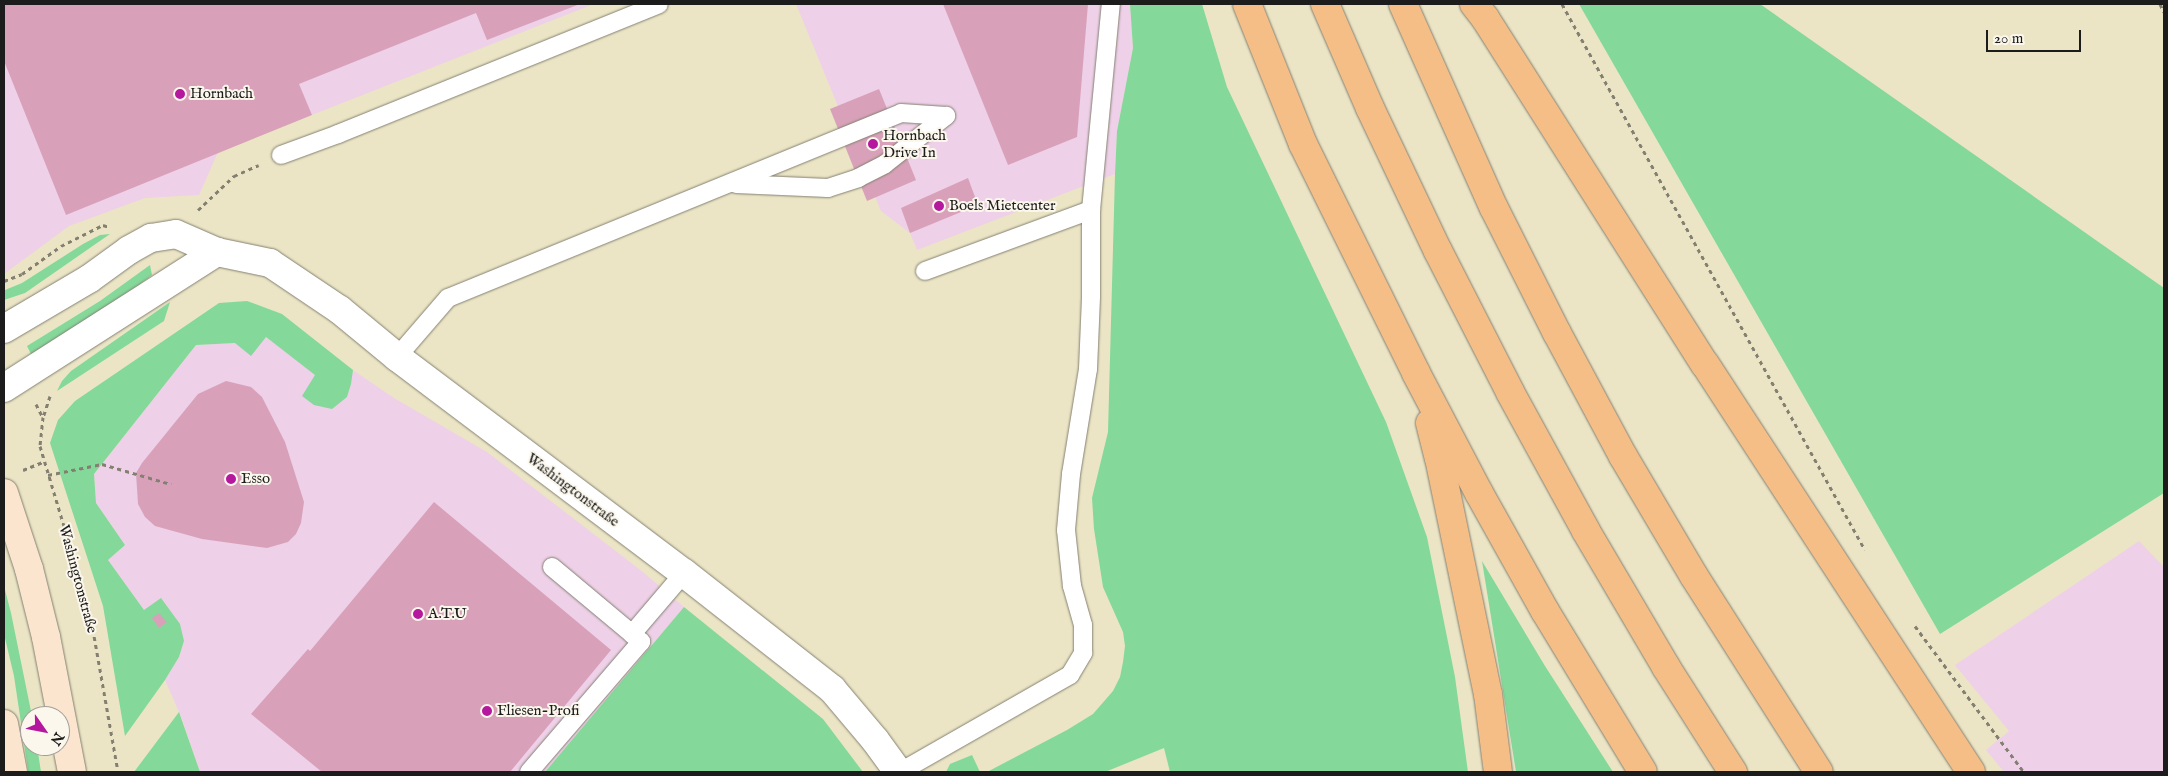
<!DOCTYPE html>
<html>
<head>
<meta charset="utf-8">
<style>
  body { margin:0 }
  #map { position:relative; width:2168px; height:776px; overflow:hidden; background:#ebe5c6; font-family:"IM FELL English",serif }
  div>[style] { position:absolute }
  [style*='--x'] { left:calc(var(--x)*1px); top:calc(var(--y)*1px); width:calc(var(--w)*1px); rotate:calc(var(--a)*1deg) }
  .built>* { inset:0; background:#eed0e8 }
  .green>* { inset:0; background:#84d89a }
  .building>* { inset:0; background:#d8a1b9 }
  .path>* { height:3px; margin-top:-1.5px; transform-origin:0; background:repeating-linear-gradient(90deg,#848071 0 4px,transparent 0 8px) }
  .roads { filter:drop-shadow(0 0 1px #848071) drop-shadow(0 0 1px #848071) }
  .service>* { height:18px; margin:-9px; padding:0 9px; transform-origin:9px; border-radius:9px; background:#fff }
  .minor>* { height:28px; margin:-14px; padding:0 14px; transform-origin:14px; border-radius:14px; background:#fff }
  .secondary>* { height:28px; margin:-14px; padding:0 14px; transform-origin:14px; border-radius:14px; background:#fbe5cf }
  .motorway>* { height:28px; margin:-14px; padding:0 14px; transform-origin:14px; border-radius:14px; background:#f6be87 }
  .dots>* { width:14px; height:14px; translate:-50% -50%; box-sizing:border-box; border:2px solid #fbf7ec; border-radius:50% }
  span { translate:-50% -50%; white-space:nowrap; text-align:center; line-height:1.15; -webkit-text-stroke:4px #fbf7ec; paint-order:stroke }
  .poi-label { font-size:15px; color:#1c1c1c }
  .left { translate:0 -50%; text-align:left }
  .street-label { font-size:15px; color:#1c1c1c }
  .frame { position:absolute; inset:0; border:5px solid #1c1c1c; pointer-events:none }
  .north { position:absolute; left:20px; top:706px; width:50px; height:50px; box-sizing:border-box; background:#fbf7ec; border:1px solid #a29f99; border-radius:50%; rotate:123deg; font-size:14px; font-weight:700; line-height:20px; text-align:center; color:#1c1c1c }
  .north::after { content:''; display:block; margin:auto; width:18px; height:22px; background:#b5179e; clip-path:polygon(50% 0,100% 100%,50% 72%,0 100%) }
  .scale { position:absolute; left:1986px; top:30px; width:95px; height:22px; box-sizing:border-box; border:2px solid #1c1c1c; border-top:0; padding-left:6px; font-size:15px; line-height:18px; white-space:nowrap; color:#1c1c1c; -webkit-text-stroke:4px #fbf7ec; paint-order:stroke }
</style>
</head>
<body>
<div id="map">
  <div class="built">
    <div style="clip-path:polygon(4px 4px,594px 4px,218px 152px,199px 195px,145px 198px,69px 226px,4px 274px)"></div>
    <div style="clip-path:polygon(796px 4px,1130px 4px,1133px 48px,1117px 131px,1115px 174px,917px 250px,910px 233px,881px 211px)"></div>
    <div style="clip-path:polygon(266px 337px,347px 397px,353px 370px,394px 398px,487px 452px,643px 572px,684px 607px,545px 772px,200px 772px,182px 719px,165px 680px,179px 657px,184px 642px,180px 625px,144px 610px,108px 560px,125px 545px,96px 503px,94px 474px,196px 345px,235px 343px)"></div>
    <div style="clip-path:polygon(2139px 541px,2164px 567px,2164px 772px,2004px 772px,1986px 750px,2009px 731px,1955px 665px)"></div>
  </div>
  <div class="green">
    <div style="clip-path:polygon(1130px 4px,1202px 4px,1227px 87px,1386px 422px,1427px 537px,1455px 677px,1468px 772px,1170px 772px,1164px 748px,1105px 772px,987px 772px,1067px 730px,1093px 714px,1113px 691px,1120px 677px,1123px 662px,1125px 646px,1123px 632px,1103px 587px,1094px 529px,1092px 498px,1108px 432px,1115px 174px,1117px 131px,1133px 48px)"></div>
    <div style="clip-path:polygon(1579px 4px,1760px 4px,2164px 288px,2164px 493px,1940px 634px)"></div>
    <div style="clip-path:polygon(110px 234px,25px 293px,4px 300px,5px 290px,22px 283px,83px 244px,100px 235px)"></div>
    <div style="clip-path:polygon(150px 265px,152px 275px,109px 308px,32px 356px,27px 346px,100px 301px)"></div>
    <div style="clip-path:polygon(247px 301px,282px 314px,353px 370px,351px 384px,347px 397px,332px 409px,314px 405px,302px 396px,315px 375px,266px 337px,251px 356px,235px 343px,196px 345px,94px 474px,96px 503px,125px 545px,108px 560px,144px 610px,161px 598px,180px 624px,184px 641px,179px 657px,165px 680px,125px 736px,103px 606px,50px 443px,58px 420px,75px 401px,219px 303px)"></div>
    <div style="clip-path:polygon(170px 302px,164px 321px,57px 391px,62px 381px,71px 371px)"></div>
    <div style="clip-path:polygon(1482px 561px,1545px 666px,1613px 772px,1516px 772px)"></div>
    <div style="clip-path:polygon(4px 586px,11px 613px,32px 716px,30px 746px,37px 746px,41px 772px,28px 772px,28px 770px,14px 676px,4px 634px)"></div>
    <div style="clip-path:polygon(684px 607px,823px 719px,863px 772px,545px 772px)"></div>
    <div style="clip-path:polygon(179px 712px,200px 772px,134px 772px)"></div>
    <div style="clip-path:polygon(972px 755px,980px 772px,946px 772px,950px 764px)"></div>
  </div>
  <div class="building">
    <div style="clip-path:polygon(4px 4px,580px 4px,487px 40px,476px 13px,299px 84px,312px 115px,66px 215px,4px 61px)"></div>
    <div style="clip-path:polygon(943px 4px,1088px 4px,1077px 137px,1008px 165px)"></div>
    <div style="clip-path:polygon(879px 89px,916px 180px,867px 201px,830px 109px)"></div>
    <div style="clip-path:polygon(968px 178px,978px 205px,910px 233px,901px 208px)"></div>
    <div style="clip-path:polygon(226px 381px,251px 387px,262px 397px,285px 442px,304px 502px,301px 523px,296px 534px,288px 542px,267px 548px,202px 539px,155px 526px,145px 517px,138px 504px,136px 473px,142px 463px,198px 394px)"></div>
    <div style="clip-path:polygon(434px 502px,611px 650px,510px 772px,322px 772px,251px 714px,308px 649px,310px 651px)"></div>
    <div style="clip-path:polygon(159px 613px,167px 622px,159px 628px,152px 618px)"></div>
  </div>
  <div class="path">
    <div style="--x:1562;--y:4;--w:624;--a:60.97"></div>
    <div style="--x:2160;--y:4;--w:9;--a:63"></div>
    <div style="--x:198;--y:210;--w:50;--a:-43.4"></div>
    <div style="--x:234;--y:176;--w:27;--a:-24"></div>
    <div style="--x:4;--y:281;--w:19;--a:-21"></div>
    <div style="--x:22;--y:274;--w:48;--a:-35.7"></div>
    <div style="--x:61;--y:246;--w:47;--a:-26.6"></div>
    <div style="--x:103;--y:225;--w:6;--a:18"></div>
    <div style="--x:50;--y:396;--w:22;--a:108"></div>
    <div style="--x:43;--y:417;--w:29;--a:96"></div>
    <div style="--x:40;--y:446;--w:174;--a:73.3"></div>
    <div style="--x:90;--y:613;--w:161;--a:80"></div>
    <div style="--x:36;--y:404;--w:13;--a:63"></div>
    <div style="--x:23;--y:470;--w:24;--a:-22"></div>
    <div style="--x:48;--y:475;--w:55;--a:-11.5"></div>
    <div style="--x:102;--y:464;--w:72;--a:16.2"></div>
    <div style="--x:1915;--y:626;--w:182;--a:53.3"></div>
  </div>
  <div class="roads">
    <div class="service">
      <div style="--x:281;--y:155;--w:61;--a:-20.2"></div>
      <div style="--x:338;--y:134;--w:346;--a:-22"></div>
      <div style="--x:736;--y:184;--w:92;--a:2.5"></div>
      <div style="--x:828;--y:188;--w:32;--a:-18"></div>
      <div style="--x:858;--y:178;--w:30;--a:-27"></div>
      <div style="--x:885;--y:164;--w:78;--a:-38.2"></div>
      <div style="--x:925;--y:271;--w:177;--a:-20.2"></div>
      <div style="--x:397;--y:357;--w:78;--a:-49.2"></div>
      <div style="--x:448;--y:298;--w:489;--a:-22.2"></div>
      <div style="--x:901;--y:113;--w:45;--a:3.8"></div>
      <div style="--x:552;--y:567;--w:104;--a:39.9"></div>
      <div style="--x:632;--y:634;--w:80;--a:-49.6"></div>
      <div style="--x:529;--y:772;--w:172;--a:-49.3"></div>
      <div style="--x:641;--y:642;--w:12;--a:-138"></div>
      <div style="--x:900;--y:772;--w:196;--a:-29.7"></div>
      <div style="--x:1070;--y:675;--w:26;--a:-59"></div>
      <div style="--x:1083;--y:653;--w:28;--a:-90"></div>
      <div style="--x:1083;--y:625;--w:41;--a:-105.8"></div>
      <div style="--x:1072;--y:586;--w:56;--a:-96.1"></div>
      <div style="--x:1066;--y:530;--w:56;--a:-84.9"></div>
      <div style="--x:1071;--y:474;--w:106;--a:-80.8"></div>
      <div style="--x:1088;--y:369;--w:73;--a:-87.6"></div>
      <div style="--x:1091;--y:296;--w:86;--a:-90"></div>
      <div style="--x:1091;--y:210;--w:207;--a:-84.5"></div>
    </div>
    <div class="minor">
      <div style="--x:4;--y:329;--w:99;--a:-30.5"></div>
      <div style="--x:89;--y:279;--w:49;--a:-35.9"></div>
      <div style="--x:129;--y:250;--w:25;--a:-29"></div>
      <div style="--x:151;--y:238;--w:25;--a:-9"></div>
      <div style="--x:176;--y:234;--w:45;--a:23.7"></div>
      <div style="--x:217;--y:252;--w:54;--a:11.7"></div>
      <div style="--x:270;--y:263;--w:84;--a:33.9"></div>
      <div style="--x:340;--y:310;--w:74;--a:39.5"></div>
      <div style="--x:397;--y:357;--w:359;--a:37"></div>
      <div style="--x:684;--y:573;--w:188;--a:38.1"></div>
      <div style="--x:832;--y:689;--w:67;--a:49.9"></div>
      <div style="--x:875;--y:740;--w:39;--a:54"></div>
      <div style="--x:4;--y:388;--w:253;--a:-32.6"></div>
    </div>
    <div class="secondary">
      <div style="--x:4;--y:493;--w:80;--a:71.8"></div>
      <div style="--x:29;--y:569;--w:70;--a:76"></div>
      <div style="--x:46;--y:637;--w:137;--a:79.1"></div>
      <div style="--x:4;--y:724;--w:49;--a:79.4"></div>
    </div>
    <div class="motorway">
      <div style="--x:1247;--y:4;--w:151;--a:68.2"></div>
      <div style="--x:1303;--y:144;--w:255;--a:63.7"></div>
      <div style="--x:1416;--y:373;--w:136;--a:62.3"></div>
      <div style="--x:1479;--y:493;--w:135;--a:60.8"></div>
      <div style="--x:1545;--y:611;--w:188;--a:58.7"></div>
      <div style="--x:1325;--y:4;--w:113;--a:66.6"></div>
      <div style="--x:1370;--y:108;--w:158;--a:64.6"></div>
      <div style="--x:1438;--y:251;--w:158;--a:62.9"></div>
      <div style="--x:1510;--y:392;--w:158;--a:61.3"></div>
      <div style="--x:1586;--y:531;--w:158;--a:59.5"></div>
      <div style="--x:1666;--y:667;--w:125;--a:57.5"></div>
      <div style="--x:1403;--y:4;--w:223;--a:66"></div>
      <div style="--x:1494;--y:208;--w:140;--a:63.3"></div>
      <div style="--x:1557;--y:333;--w:140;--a:61.8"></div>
      <div style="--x:1623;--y:456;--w:139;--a:59.4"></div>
      <div style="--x:1694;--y:576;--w:232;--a:57.5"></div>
      <div style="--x:1474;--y:4;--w:18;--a:52"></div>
      <div style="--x:1485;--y:18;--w:410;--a:57.6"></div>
      <div style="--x:1705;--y:364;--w:487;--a:56.9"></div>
      <div style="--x:1430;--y:423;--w:36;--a:76"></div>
      <div style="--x:1439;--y:458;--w:241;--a:78.3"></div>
      <div style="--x:1488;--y:694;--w:79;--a:82.7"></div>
    </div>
  </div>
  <div class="dots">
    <div style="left:180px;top:94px;background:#b5179e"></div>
    <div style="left:873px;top:144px;background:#b5179e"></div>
    <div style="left:939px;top:206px;background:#b5179e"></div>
    <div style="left:231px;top:479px;background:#b5179e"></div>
    <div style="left:418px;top:614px;background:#b5179e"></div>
    <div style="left:487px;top:711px;background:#b5179e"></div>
  </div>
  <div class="poi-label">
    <span class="left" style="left:190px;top:94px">Hornbach</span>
    <span class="left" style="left:883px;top:144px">Hornbach<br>Drive In</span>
    <span class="left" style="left:949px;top:206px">Boels Mietcenter</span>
    <span class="left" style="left:241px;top:479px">Esso</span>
    <span class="left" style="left:428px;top:614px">A.T.U</span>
    <span class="left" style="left:497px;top:711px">Fliesen-Profi</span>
  </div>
  <div class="street-label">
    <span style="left:573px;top:490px;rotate:37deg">Washingtonstraße</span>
    <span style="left:78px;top:579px;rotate:75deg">Washingtonstraße</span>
  </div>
  <div class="frame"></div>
  <div class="north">N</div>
  <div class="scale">20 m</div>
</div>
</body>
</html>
